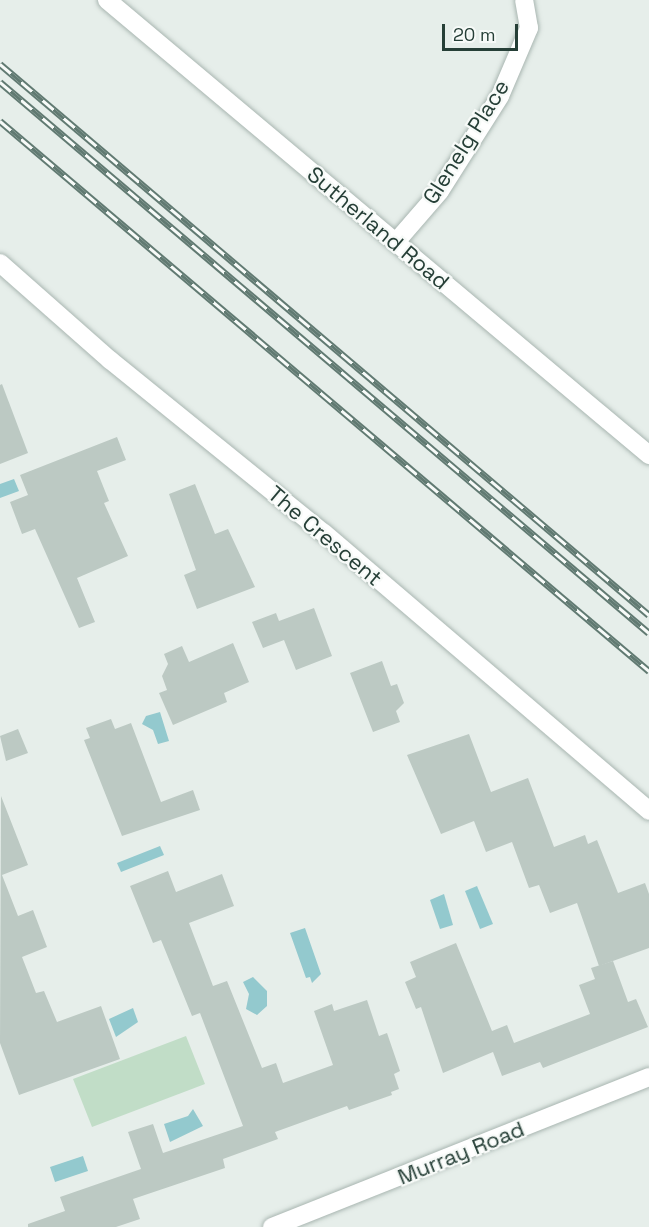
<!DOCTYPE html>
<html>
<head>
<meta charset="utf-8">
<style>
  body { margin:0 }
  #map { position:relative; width:649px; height:1227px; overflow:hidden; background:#e6eeea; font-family:"Space Grotesk",sans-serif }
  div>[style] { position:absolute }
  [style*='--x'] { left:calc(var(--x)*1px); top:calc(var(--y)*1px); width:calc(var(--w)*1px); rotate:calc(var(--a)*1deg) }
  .green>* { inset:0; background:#c1ddc7 }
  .water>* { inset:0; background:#93c9ce }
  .building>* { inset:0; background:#bcc9c3 }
  .roads { filter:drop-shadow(0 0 2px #a9b6b1) drop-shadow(0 0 2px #a9b6b1) }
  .minor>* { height:18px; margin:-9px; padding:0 9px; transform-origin:9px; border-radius:9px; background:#fff }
  .rail>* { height:7px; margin-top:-3.5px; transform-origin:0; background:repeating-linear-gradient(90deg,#f7faf8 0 14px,#617a72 0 28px); box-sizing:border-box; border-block:2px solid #617a72 }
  span { translate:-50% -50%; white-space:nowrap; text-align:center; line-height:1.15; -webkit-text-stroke:4.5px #f7faf8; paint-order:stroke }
  .street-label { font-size:22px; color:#263f37 }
  .scale { position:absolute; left:442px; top:24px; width:76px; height:27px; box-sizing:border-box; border:3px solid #263f37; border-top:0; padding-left:8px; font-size:18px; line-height:21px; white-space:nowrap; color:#263f37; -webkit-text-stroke:4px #f7faf8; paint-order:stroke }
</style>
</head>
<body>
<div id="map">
  <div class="green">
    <div style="clip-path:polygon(186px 1036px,205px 1084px,92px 1127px,73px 1079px)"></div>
  </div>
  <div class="water">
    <div style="clip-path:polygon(14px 479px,19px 491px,0 498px,0 484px)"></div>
    <div style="clip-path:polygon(160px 712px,169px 741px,158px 744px,153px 730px,142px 724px,146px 716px)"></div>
    <div style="clip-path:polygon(160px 846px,164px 855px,121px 872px,117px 863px)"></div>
    <div style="clip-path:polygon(477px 886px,493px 924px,480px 929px,465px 891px)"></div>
    <div style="clip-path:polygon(444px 894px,453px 925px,440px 929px,430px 900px)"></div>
    <div style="clip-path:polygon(305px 928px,321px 974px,312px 983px,310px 977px,306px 978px,290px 933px)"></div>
    <div style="clip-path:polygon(253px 977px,267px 991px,267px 1006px,257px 1015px,246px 1009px,249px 994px,243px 982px)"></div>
    <div style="clip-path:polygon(133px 1008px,138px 1022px,116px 1037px,109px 1019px)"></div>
    <div style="clip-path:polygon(193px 1109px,203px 1126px,170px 1142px,164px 1124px,188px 1116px)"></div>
    <div style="clip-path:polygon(83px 1156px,88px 1171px,55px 1182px,50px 1167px)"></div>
  </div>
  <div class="building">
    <div style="clip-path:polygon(2px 384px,28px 453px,0 464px,0 385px)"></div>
    <div style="clip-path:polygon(117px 437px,126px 460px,97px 471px,109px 501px,104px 503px,128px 556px,77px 578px,95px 622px,79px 628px,35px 529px,22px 534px,10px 502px,28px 495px,20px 475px)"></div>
    <div style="clip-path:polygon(195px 484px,215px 534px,228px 529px,255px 587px,197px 609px,184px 575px,196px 570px,169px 494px)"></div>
    <div style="clip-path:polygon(314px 608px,332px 656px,296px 670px,284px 640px,263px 648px,252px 622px,276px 613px,279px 621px)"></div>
    <div style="clip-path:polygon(233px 643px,249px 682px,224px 693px,227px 702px,173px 725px,159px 693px,167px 690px,162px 676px,168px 664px,164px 654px,182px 646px,189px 662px)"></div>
    <div style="clip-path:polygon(382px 661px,391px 686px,397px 684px,404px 703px,396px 711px,400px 722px,373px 732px,350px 673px)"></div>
    <div style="clip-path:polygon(111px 719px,115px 729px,131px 723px,161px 802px,193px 790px,200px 810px,122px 836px,84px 740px,90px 738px,86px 728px)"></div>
    <div style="clip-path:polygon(18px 729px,28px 753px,6px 761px,0 736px)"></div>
    <div style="clip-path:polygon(469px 734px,491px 792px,528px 778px,554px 847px,585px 835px,588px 844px,597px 840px,618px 893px,645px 883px,649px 894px,649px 948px,599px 966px,577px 903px,550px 913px,539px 885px,529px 888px,512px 842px,486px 852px,474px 821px,441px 834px,407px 755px)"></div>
    <div style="clip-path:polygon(1px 796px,28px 865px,2px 875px,18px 916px,33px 910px,47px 947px,22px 957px,36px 993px,44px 991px,57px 1022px,101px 1006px,120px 1059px,19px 1095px,0 1043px)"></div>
    <div style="clip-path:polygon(168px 871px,176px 892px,222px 874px,234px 906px,189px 923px,213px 986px,227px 981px,262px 1068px,276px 1063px,283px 1083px,333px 1065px,314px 1011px,332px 1004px,334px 1011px,367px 1000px,379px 1036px,387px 1033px,400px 1071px,394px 1074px,399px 1089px,391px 1092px,392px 1095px,349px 1110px,347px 1106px,275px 1132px,278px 1139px,223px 1159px,225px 1168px,133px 1199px,140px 1219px,116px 1227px,28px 1227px,28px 1224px,65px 1211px,60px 1197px,141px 1169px,128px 1132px,153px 1124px,163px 1153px,243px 1126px,200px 1013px,192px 1016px,161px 940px,153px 943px,130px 886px)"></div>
    <div style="clip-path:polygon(456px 943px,492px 1031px,507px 1025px,514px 1043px,590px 1014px,579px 985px,595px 979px,591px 968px,613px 961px,628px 1002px,636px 999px,648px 1027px,543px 1068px,540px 1062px,502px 1076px,493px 1052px,443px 1073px,421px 1007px,416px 1009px,405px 982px,416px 977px,410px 962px)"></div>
  </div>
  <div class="roads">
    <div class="minor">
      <div style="--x:107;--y:0;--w:708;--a:40.01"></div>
      <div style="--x:396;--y:242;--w:67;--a:-49.2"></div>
      <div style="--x:440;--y:191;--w:112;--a:-57.7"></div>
      <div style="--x:500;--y:96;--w:74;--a:-66.9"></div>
      <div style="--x:529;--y:28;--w:28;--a:-100"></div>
      <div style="--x:0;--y:263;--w:147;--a:41.4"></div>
      <div style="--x:110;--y:360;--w:275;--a:39"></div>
      <div style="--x:324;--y:533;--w:428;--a:40.5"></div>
      <div style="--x:272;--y:1227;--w:406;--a:-21.7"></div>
    </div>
  </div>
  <div class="rail">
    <div style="--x:0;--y:64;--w:851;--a:40.33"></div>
    <div style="--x:0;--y:82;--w:851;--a:40.33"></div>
    <div style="--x:0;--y:121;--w:851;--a:40.28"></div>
  </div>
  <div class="street-label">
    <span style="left:466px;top:142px;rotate:-58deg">Glenelg Place</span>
    <span style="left:378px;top:228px;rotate:40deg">Sutherland Road</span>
    <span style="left:325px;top:536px;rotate:40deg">The Crescent</span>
    <span style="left:461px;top:1153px;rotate:-22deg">Murray Road</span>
  </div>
  <div class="scale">20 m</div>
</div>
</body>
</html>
